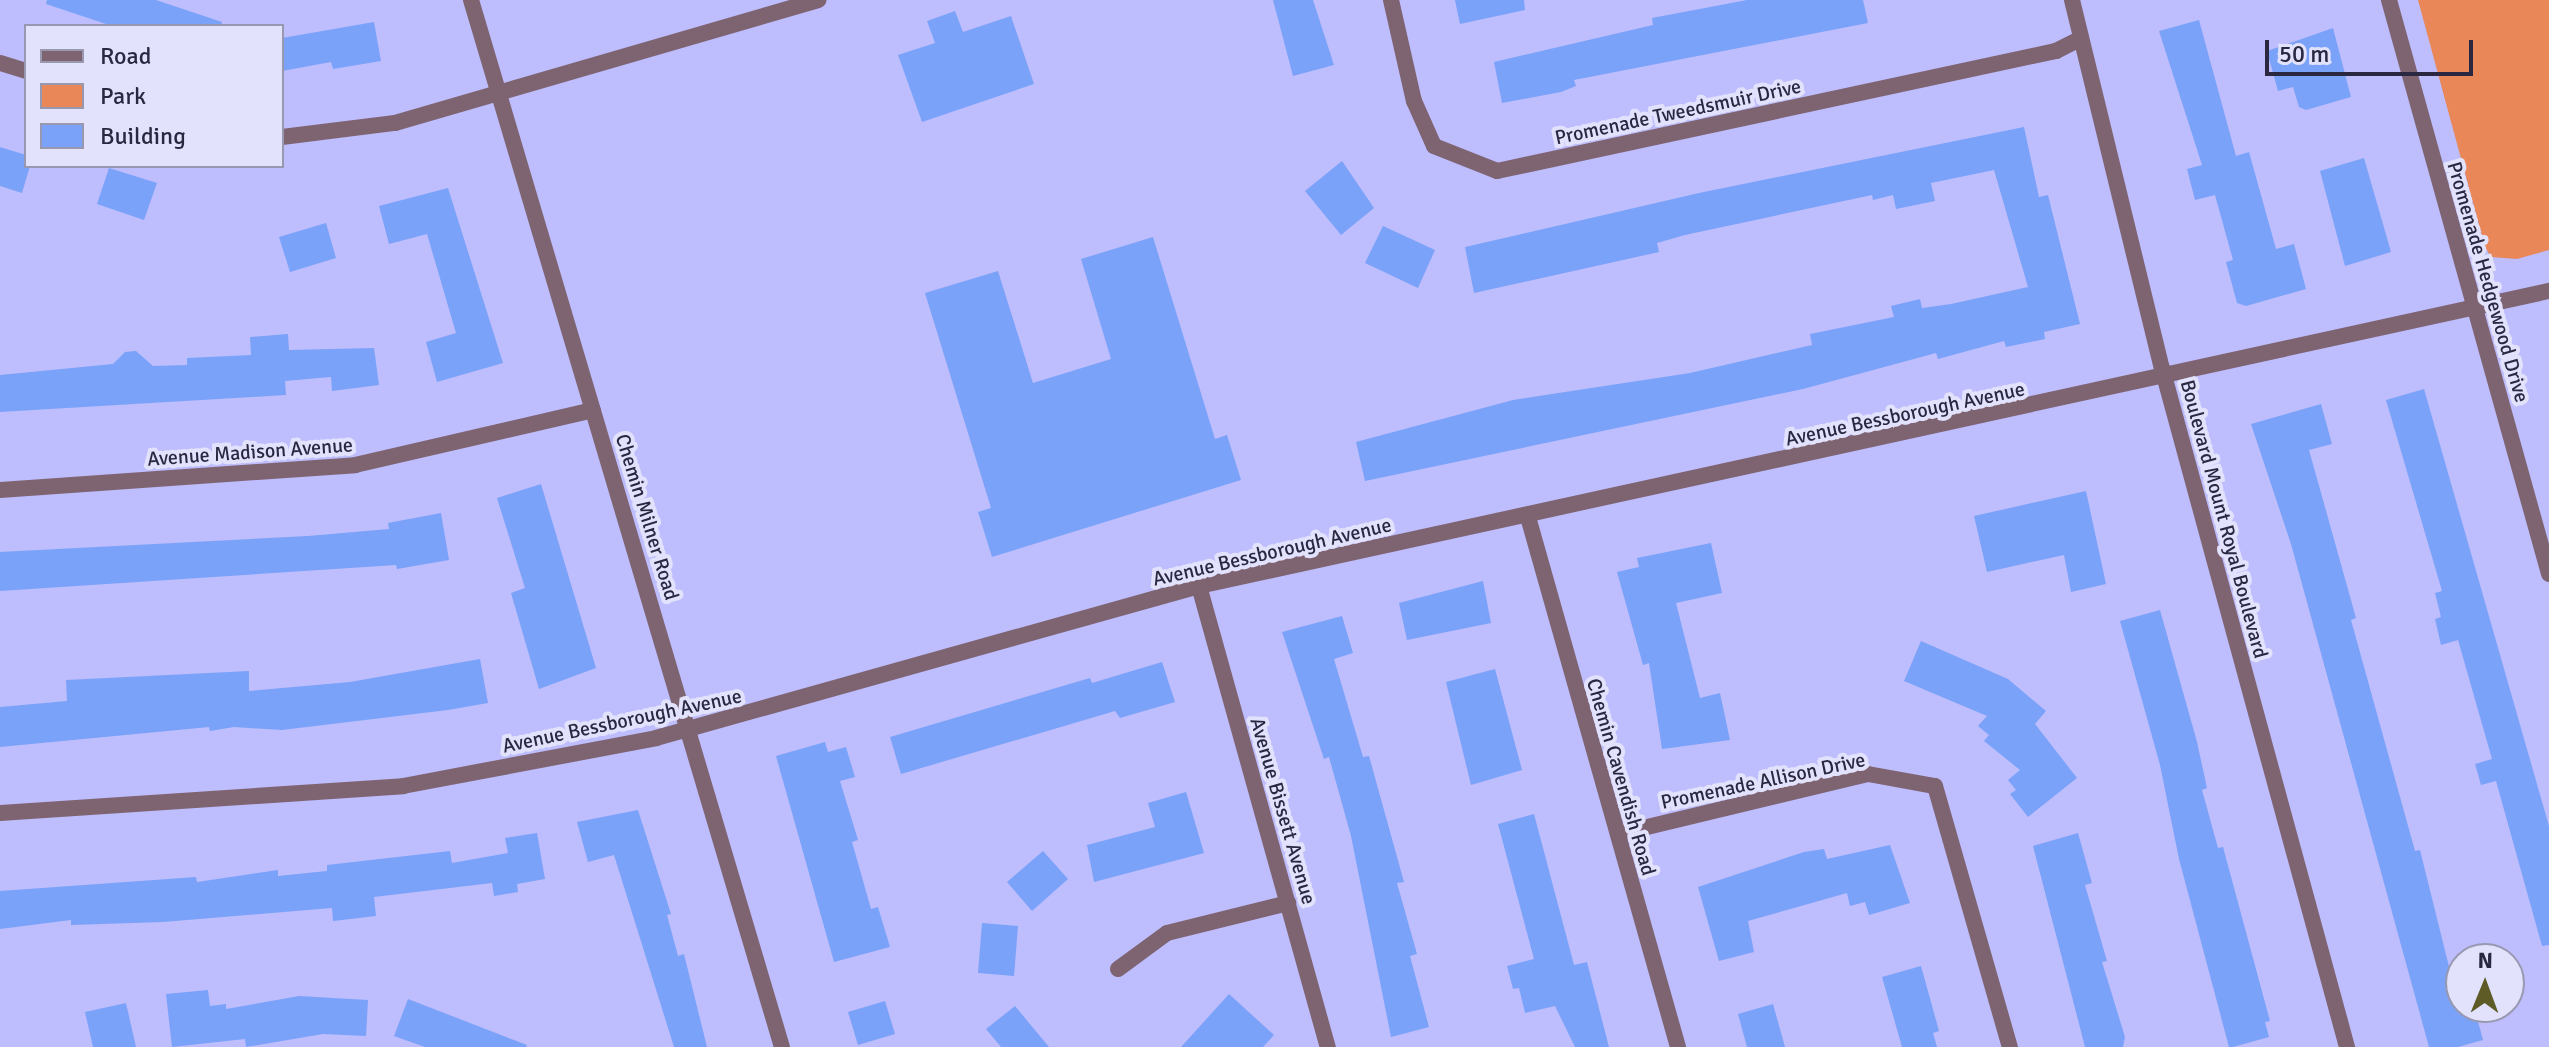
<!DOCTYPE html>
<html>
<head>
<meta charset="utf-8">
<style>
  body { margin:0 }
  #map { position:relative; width:2549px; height:1047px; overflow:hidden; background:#bebdfd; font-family:Signika,sans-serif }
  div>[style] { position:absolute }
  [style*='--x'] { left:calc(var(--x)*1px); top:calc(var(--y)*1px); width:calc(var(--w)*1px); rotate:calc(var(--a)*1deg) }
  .green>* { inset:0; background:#e98758 }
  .building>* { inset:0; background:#7ba2f9 }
  .minor>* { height:16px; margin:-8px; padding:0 8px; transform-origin:8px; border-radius:8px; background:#7e6371 }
  .tertiary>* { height:16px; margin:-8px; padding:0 8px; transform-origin:8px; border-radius:8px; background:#7e6371 }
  span { translate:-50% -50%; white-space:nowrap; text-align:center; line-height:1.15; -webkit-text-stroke:8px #e2e2fd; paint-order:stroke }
  .street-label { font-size:20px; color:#292840 }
  .legend { position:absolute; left:24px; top:24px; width:260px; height:144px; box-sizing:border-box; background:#e2e2fd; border:2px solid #9898b1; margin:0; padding:10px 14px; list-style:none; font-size:24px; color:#292840 }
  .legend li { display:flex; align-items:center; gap:16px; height:40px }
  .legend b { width:40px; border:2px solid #9898b1 }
  .north { position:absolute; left:2445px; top:943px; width:80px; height:80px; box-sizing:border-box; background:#e2e2fd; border:2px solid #9898b1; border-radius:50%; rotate:1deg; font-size:22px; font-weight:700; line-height:32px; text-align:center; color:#292840 }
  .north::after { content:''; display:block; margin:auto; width:28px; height:36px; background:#5e5b27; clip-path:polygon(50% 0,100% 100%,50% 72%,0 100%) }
  .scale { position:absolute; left:2265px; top:40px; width:208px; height:36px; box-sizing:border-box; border:4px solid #292840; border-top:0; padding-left:10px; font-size:24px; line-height:28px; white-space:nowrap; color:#292840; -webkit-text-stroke:6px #e2e2fd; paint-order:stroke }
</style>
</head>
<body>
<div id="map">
  <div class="green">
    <div style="clip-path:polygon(2418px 0,2549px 0,2549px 250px,2517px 259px,2491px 257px,2485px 247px)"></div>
  </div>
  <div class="building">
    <div style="clip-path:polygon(47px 0,156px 0,222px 22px,221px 26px,112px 26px,46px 4px)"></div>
    <div style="clip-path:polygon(1273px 0,1313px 0,1334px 65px,1293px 76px)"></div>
    <div style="clip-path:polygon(1455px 0,1524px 0,1525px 10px,1460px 24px)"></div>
    <div style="clip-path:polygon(1747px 0,1863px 0,1868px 23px,1574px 80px,1576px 86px,1561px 92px,1502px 103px,1494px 62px,1653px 25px,1652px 18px)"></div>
    <div style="clip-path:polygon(955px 11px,963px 32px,1011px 16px,1034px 84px,922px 122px,898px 55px,935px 43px,927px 21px)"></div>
    <div style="clip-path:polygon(2199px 20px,2236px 156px,2249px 152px,2276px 249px,2294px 244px,2306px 289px,2246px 306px,2237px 303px,2226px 262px,2233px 260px,2215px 195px,2195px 200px,2187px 169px,2202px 165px,2159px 31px)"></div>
    <div style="clip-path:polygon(374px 22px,381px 61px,333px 69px,331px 62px,282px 71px,282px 38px)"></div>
    <div style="clip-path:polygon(2333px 28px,2351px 97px,2306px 110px,2299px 107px,2293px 87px,2278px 91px,2267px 51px)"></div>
    <div style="clip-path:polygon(2024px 127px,2039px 197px,2048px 195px,2080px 324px,2044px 332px,2045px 339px,2006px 347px,2004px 341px,1938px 359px,1936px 353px,1803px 389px,1365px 481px,1356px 442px,1513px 400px,1690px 373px,1812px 345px,1810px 334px,1894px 317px,1891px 306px,1920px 299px,1922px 308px,1951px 304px,2028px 287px,1994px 170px,1931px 183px,1935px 201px,1896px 209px,1893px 195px,1873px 200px,1872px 195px,1685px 235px,1657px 243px,1659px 252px,1474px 293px,1465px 247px,1699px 193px)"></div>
    <div style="clip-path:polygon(0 147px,26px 155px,26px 166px,30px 166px,22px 193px,0 186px)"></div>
    <div style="clip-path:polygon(2364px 158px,2391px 252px,2345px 266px,2320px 171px)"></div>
    <div style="clip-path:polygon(1342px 161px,1374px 208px,1341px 235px,1305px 191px)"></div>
    <div style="clip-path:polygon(109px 168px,157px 183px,144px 220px,97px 204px)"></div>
    <div style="clip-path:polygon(448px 188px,503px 363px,437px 382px,426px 342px,456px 333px,427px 234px,389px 244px,379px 206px)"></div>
    <div style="clip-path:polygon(326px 223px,336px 258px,290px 272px,279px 237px)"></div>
    <div style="clip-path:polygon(1383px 226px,1435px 250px,1418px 288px,1365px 263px)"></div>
    <div style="clip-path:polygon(1153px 237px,1215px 439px,1227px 435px,1241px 480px,992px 557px,978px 512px,991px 508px,925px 293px,998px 271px,1033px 383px,1111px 359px,1081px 259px)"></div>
    <div style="clip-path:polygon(288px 334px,289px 350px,374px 348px,379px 385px,332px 391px,331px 377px,285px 381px,286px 395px,0 412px,0 375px,113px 364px,125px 352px,136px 351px,153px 366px,187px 365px,187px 358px,251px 355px,250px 337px)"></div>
    <div style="clip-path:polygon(2424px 389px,2549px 826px,2549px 945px,2542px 946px,2496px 781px,2481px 785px,2475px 764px,2492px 759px,2458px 640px,2441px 645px,2435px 619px,2441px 617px,2435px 593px,2442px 591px,2386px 400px)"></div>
    <div style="clip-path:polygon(2321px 404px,2332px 444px,2309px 450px,2356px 618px,2351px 620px,2415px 851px,2420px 850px,2459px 1007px,2474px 1007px,2483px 1040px,2458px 1047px,2429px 1047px,2291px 544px,2251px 424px)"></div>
    <div style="clip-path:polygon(541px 484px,596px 668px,539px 689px,511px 593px,525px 588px,497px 498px)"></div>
    <div style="clip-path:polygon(2086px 491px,2106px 584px,2071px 592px,2064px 555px,1987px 572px,1974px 516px)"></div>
    <div style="clip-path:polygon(441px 513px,449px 560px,397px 569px,396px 565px,0 591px,0 552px,308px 536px,389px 529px,388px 523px)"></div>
    <div style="clip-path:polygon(1711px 543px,1722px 593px,1676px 603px,1700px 698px,1720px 693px,1730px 740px,1662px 749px,1649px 663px,1643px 665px,1617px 572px,1639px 567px,1637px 558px)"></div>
    <div style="clip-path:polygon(1483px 581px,1491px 623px,1407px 640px,1399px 603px)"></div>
    <div style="clip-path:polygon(2160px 610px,2197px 742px,2207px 788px,2202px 790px,2218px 848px,2223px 847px,2270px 1021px,2265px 1022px,2269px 1037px,2233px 1047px,2229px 1047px,2179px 859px,2160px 765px,2120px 621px)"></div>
    <div style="clip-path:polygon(1342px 616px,1353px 653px,1334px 659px,1363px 757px,1369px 756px,1404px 882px,1397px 883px,1417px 954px,1410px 956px,1429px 1027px,1391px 1037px,1351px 836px,1329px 757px,1324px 759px,1282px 632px)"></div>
    <div style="clip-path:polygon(1921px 641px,2008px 679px,2046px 711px,2035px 724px,2077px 778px,2028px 817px,2010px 794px,2016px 790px,2008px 780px,2020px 770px,1984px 741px,1989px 735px,1978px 726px,1987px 716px,1904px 681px)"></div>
    <div style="clip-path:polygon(480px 659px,488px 703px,448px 710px,282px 730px,234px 727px,210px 731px,209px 727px,0 747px,0 707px,67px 701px,66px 680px,249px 671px,249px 691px,350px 682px)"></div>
    <div style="clip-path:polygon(1162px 662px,1175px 702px,1120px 718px,1115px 711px,901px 774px,890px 737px,1090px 678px,1092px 683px)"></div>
    <div style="clip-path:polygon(1495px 669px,1522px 770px,1471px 785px,1446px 682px)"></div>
    <div style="clip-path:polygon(825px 742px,828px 752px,846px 747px,855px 777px,840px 781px,858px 840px,852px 842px,871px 909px,878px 907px,890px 947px,834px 962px,776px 756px)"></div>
    <div style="clip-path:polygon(1186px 792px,1204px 853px,1094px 882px,1087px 845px,1155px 827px,1148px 803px)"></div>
    <div style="clip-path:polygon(638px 810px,671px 914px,667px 915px,678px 956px,684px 954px,707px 1047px,674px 1047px,614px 855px,588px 862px,577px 822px)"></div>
    <div style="clip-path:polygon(1534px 814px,1574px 965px,1587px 962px,1609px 1047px,1575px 1047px,1555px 1006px,1525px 1013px,1519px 988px,1513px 989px,1507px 966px,1534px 959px,1498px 824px)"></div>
    <div style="clip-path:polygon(537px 833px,545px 879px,517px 884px,518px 892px,494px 896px,492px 883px,374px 897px,376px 916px,333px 921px,332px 908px,163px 922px,71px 925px,71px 920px,0 929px,0 891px,196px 877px,197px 882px,278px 870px,278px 876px,327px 871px,327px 865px,450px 851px,452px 863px,508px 853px,505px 838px)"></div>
    <div style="clip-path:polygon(2078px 833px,2092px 883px,2085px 885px,2107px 961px,2102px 962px,2125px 1037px,2123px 1047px,2085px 1047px,2033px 846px)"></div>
    <div style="clip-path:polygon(1890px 845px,1910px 903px,1869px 915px,1865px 902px,1850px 906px,1847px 893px,1748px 921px,1754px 952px,1719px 961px,1698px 887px,1804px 852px,1824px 849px,1827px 859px)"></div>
    <div style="clip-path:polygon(1043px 851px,1068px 879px,1032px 911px,1007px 882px)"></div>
    <div style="clip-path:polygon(982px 923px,1018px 926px,1014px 976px,978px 973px)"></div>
    <div style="clip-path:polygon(1921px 966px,1939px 1031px,1933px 1033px,1937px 1047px,1902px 1047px,1882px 977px)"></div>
    <div style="clip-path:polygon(208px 990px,210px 1006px,226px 1004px,226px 1009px,299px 996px,368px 1000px,366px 1036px,323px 1034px,246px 1047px,245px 1039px,172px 1047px,166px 994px)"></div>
    <div style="clip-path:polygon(1229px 994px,1274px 1035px,1263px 1047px,1181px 1047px)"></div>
    <div style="clip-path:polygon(408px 999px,527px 1045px,526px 1047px,425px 1047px,394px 1036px)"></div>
    <div style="clip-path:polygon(885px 1001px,895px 1034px,858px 1045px,848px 1012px)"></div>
    <div style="clip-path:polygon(126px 1003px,136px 1047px,93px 1047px,85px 1012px)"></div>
    <div style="clip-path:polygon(1773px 1004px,1785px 1047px,1747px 1047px,1738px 1014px)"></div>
    <div style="clip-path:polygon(1015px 1006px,1049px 1047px,1001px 1047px,986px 1029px)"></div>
  </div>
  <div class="minor">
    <div style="--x:1391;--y:0;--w:104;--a:77.2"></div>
    <div style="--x:1414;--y:101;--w:49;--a:66"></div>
    <div style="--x:1434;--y:146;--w:68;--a:21.6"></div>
    <div style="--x:1497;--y:171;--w:572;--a:-12.12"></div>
    <div style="--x:2056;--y:51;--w:28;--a:-27"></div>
    <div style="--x:2072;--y:0;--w:379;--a:76.3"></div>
    <div style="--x:2162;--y:368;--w:704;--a:74.76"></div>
    <div style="--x:2389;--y:0;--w:596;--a:74.42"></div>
    <div style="--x:0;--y:63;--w:27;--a:17"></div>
    <div style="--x:282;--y:137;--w:114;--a:-7.1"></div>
    <div style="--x:395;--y:123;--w:441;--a:-16.2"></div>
    <div style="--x:0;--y:490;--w:356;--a:-4"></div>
    <div style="--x:355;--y:465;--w:244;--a:-13"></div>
    <div style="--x:1528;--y:517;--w:551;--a:74.2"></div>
    <div style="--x:1199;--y:586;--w:479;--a:74.4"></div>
    <div style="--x:0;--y:813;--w:404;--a:-3.8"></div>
    <div style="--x:403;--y:786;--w:258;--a:-10.7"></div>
    <div style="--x:656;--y:738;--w:564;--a:-15.64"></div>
    <div style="--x:1199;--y:586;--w:1382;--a:-12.33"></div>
    <div style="--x:1618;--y:834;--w:257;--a:-13.5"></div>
    <div style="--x:1868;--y:774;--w:68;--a:10.2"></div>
    <div style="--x:1935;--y:786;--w:272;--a:74"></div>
    <div style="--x:1118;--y:969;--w:61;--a:-36.3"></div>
    <div style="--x:1167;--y:933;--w:125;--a:-13.9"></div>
  </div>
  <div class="tertiary">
    <div style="--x:471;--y:0;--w:1092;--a:73.46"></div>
  </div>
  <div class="street-label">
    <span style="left:1678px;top:112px;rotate:-12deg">Promenade Tweedsmuir Drive</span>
    <span style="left:2488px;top:282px;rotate:74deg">Promenade Hedgewood Drive</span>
    <span style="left:1905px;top:414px;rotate:-12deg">Avenue Bessborough Avenue</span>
    <span style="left:250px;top:452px;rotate:-4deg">Avenue Madison Avenue</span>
    <span style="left:647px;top:517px;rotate:73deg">Chemin Milner Road</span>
    <span style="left:2224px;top:519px;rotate:75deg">Boulevard Mount Royal Boulevard</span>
    <span style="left:1272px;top:552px;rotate:-13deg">Avenue Bessborough Avenue</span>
    <span style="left:622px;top:721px;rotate:-12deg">Avenue Bessborough Avenue</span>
    <span style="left:1621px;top:777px;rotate:74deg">Chemin Cavendish Road</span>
    <span style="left:1763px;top:781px;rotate:-12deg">Promenade Allison Drive</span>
    <span style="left:1283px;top:811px;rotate:74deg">Avenue Bissett Avenue</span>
  </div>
  <ul class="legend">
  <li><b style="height:10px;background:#7e6371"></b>Road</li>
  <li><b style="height:22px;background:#e98758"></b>Park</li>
  <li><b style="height:22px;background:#7ba2f9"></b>Building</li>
  </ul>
  <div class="north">N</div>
  <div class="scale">50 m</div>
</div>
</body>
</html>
